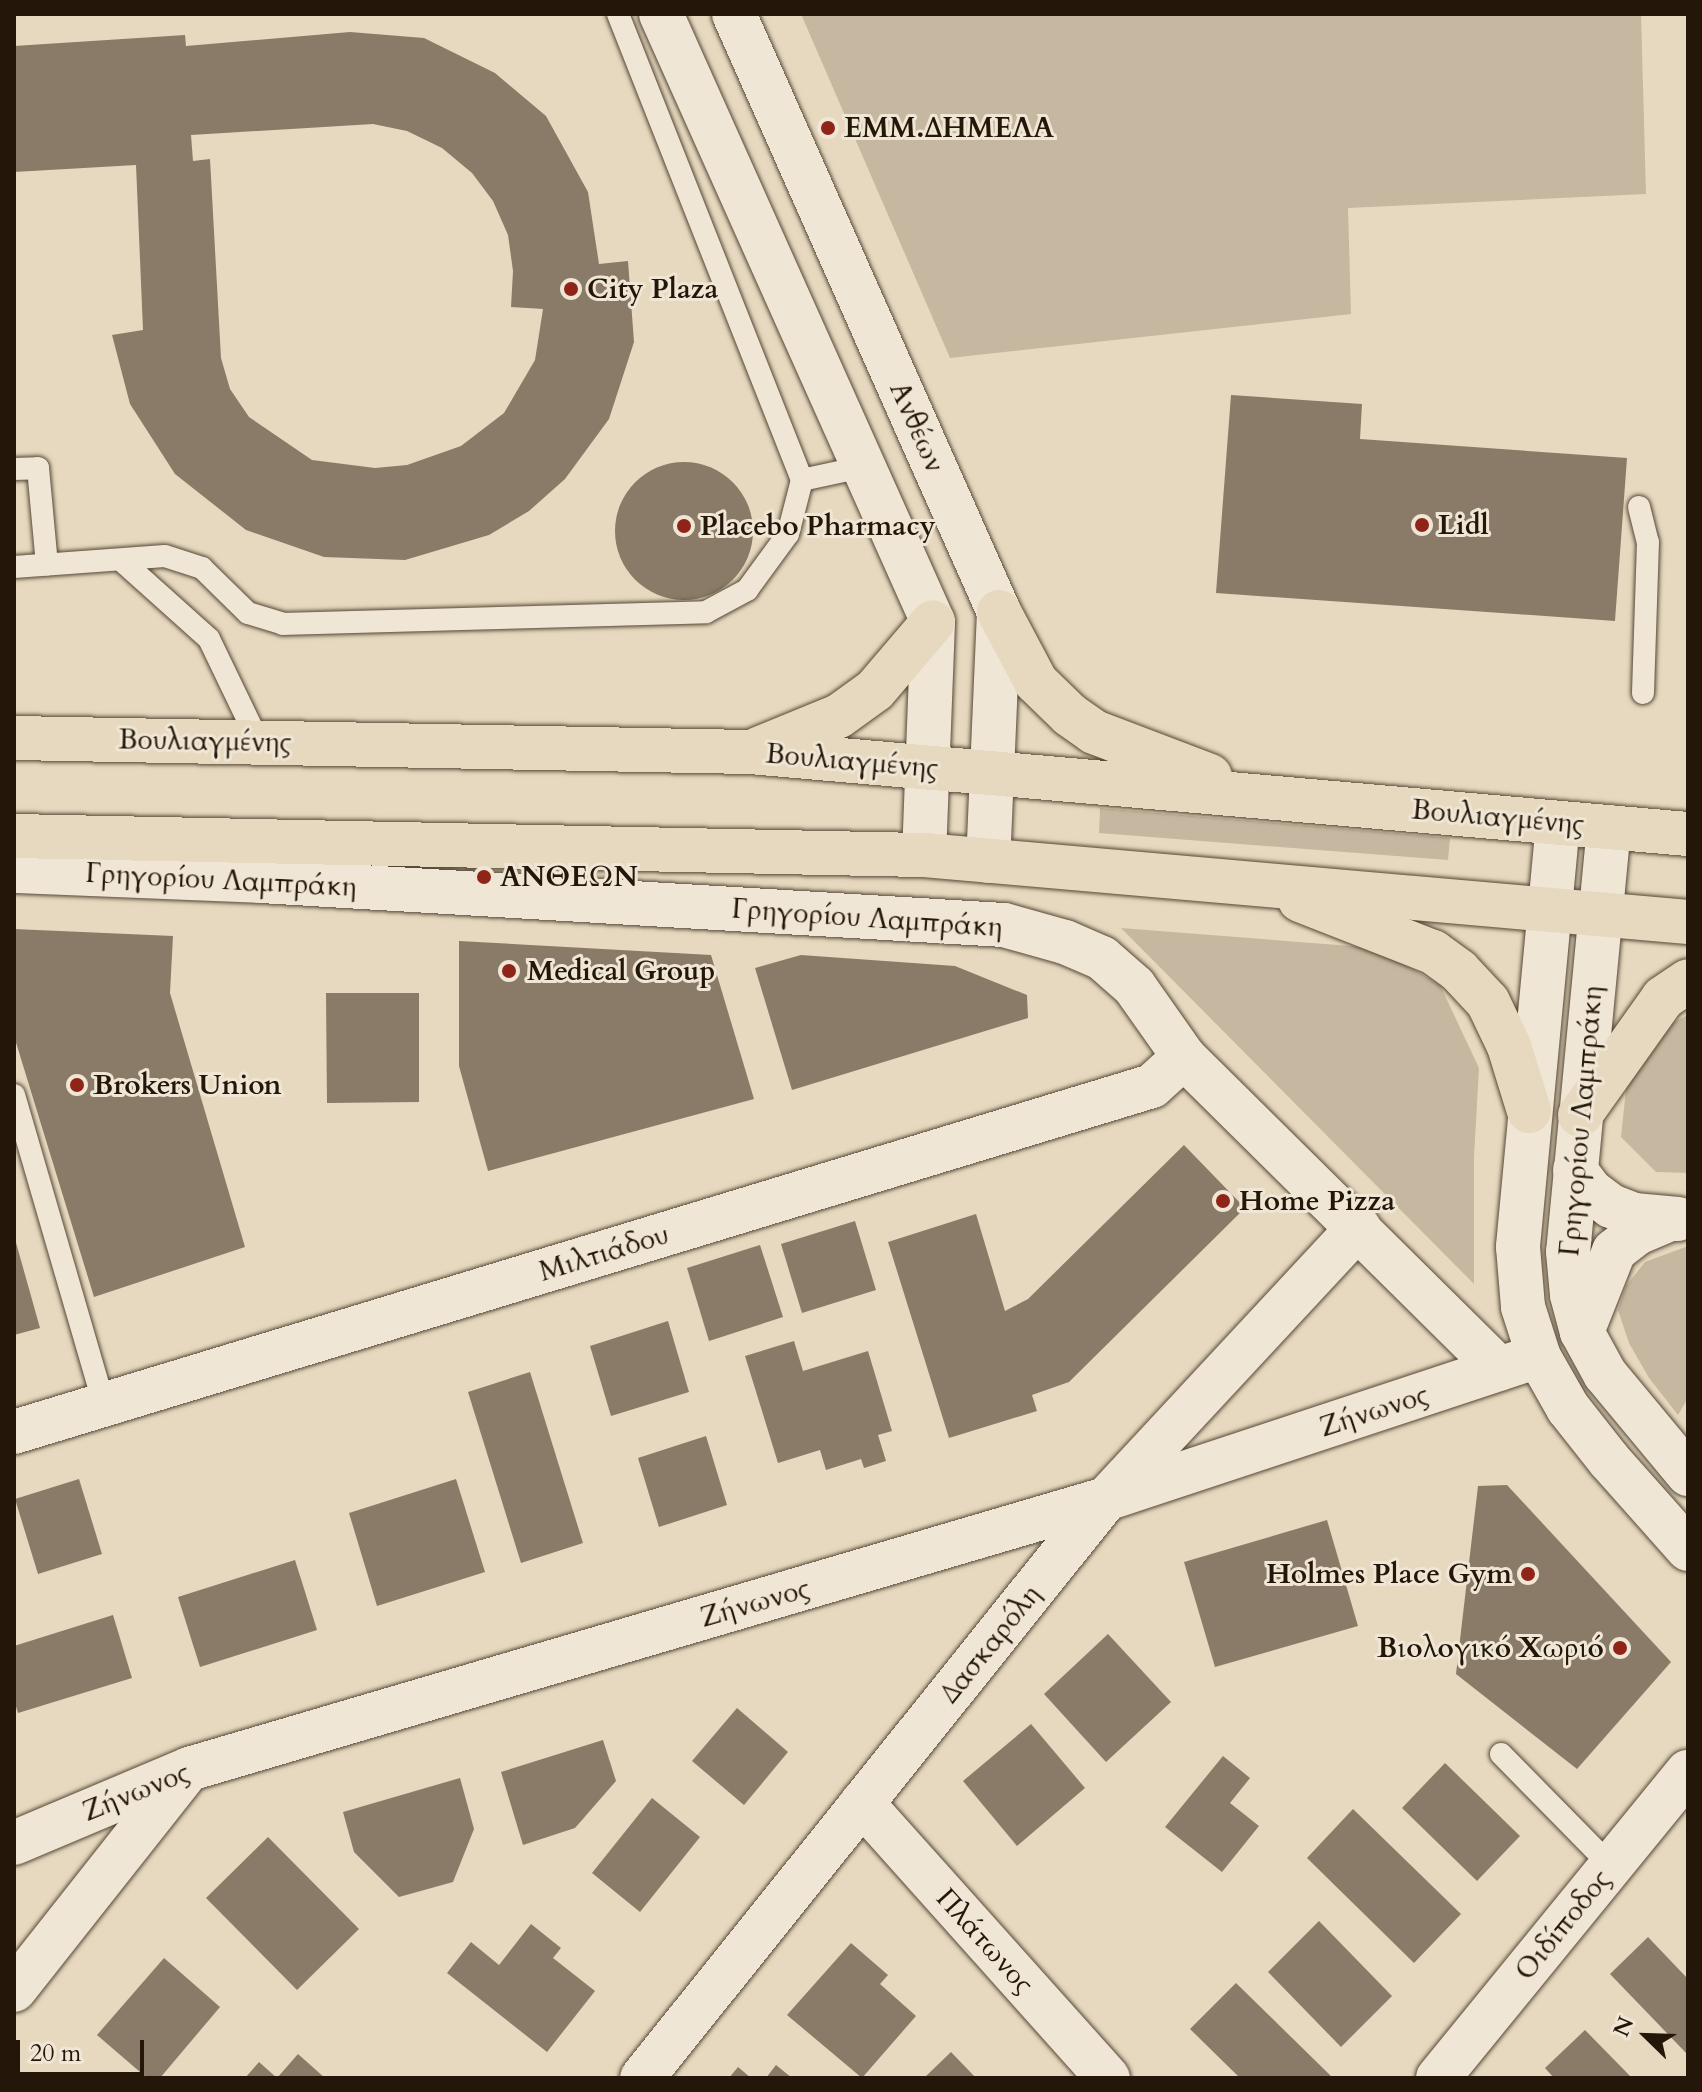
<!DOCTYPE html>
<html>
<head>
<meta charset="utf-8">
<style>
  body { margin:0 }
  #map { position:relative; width:1702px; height:2092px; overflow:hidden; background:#e7d9bf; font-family:Cardo,serif }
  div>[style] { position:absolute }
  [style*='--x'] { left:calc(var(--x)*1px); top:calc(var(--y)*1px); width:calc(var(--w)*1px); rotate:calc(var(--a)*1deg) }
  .green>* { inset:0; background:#c6b8a0 }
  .building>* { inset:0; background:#897b67 }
  .round { border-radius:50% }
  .roads { filter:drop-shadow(0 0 2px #554736) drop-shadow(0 0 2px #554736) }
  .lane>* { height:22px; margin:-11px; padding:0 11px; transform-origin:11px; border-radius:11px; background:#efe6d5 }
  .street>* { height:44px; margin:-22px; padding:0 22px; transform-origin:22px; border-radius:22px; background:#efe6d5 }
  .secondary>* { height:44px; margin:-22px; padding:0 22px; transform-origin:22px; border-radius:22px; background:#efe6d5 }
  .primary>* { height:44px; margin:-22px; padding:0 22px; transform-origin:22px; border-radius:22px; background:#e7d9bf }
  .dots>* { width:22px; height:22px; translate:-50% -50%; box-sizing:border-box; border:4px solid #efe6d5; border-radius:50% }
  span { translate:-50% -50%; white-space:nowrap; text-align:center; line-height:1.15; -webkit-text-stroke:6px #efe6d5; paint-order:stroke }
  .poi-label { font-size:28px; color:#241608; font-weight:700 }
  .left { translate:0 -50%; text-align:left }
  .right { translate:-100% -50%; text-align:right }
  .street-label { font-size:28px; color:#241608 }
  .frame { position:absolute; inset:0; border:16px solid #241608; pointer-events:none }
  .north { position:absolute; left:1606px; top:1996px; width:80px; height:80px; -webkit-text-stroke:6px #efe6d5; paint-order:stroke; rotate:293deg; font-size:22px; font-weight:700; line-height:32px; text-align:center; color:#241608 }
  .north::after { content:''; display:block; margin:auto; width:28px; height:36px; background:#241608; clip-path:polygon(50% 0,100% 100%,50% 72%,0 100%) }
  .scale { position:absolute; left:16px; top:2040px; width:128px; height:36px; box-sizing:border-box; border:4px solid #241608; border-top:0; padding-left:10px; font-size:24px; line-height:28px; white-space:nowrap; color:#241608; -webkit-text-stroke:6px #efe6d5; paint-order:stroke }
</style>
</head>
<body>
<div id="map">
  <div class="green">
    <div style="clip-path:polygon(801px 14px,1641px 14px,1646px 194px,1348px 208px,1351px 314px,950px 358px)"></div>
    <div style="clip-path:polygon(1100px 808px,1450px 838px,1448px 860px,1099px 833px)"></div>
    <div style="clip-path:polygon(1121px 928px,1376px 948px,1440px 985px,1479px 1068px,1474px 1157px,1474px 1284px)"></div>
    <div style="clip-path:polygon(1688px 1015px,1688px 1173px,1656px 1172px,1621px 1137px,1627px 1080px,1668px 1025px)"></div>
    <div style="clip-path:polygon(1688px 1246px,1688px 1398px,1678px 1415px,1649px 1378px,1629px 1343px,1618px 1310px,1626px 1286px,1645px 1262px)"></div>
  </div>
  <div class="building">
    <div style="clip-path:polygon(evenodd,350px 32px,424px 38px,495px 73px,546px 116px,588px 192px,599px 264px,628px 261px,634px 342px,609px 419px,565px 479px,529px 511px,489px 535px,405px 560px,324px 557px,246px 530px,175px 474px,130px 404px,112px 335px,143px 330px,136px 165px,14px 172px,14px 46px,185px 35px,186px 46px,350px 32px,373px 124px,407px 131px,442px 148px,472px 173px,493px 201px,508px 235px,513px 271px,511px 307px,543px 309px,535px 360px,504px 413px,461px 446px,407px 465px,375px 468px,312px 460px,249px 417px,230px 389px,221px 358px,210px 159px,193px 161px,191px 135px,373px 124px)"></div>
    <div style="clip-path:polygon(1231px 395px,1362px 404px,1360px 439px,1627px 458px,1615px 621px,1216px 593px)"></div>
    <div class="round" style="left:615px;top:462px;width:138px;height:138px"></div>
    <div style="clip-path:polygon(14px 929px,173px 936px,170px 993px,245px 1247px,94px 1297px,14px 1036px)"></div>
    <div style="clip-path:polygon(459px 941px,711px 955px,754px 1099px,488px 1171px,459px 1066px)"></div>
    <div style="clip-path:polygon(801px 955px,955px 966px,1027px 995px,1028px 1018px,792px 1090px,755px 968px)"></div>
    <div style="clip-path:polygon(326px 993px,419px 993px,419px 1102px,327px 1103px)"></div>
    <div style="clip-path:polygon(1184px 1145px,1245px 1208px,1069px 1382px,1032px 1395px,1037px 1411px,949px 1438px,888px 1242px,976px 1214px,1005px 1311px,1028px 1299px)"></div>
    <div style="clip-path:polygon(855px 1221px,876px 1290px,802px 1313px,781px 1244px)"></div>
    <div style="clip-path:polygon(15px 1239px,40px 1328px,14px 1335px,14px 1240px)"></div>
    <div style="clip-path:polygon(760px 1245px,783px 1317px,709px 1341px,687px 1268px)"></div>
    <div style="clip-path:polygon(668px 1321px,689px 1392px,611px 1416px,590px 1346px)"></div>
    <div style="clip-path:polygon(794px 1341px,803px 1371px,868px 1351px,892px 1431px,878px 1435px,886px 1461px,864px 1468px,861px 1459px,826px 1470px,820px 1450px,778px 1463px,745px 1356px)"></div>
    <div style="clip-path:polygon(530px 1372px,583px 1543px,521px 1563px,468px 1392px)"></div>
    <div style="clip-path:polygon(706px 1436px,727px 1505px,659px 1527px,638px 1458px)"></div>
    <div style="clip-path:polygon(79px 1479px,102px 1554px,38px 1574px,15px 1499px)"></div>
    <div style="clip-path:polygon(456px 1479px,485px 1572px,377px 1606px,349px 1513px)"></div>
    <div style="clip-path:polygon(1507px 1485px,1671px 1662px,1577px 1769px,1456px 1674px,1478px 1486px)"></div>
    <div style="clip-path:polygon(1327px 1520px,1358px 1626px,1215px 1667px,1184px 1562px)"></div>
    <div style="clip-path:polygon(295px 1560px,317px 1630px,200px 1667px,178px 1597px)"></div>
    <div style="clip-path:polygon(113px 1615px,132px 1678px,18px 1713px,14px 1700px,14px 1646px)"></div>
    <div style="clip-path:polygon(1108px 1634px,1171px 1702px,1106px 1762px,1044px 1694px)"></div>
    <div style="clip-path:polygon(737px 1708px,788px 1752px,744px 1805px,692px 1761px)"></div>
    <div style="clip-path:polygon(1031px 1724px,1085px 1788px,1017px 1846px,963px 1781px)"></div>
    <div style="clip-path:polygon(603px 1740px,616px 1781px,575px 1828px,523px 1845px,501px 1772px)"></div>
    <div style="clip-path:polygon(1223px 1756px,1250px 1778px,1230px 1803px,1259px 1826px,1222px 1872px,1165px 1827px)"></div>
    <div style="clip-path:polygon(1445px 1763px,1520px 1836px,1477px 1881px,1402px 1808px)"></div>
    <div style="clip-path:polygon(460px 1778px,474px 1829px,453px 1882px,399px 1897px,354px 1852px,343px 1812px)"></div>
    <div style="clip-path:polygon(652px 1798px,700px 1837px,640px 1912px,592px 1873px)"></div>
    <div style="clip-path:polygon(1353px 1809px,1461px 1914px,1414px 1963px,1307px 1858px)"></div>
    <div style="clip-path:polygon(268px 1837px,359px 1929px,297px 1990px,206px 1898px)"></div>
    <div style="clip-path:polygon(1319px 1921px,1392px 1996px,1341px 2047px,1268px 1972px)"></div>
    <div style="clip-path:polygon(531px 1924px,561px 1948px,553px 1958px,595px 1991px,547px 2052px,447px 1973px,471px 1942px,499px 1965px)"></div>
    <div style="clip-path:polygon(1648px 1937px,1688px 1979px,1688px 2055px,1610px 1974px)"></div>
    <div style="clip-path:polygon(851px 1943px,888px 1975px,880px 1984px,916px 2016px,862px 2078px,787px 2015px)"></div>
    <div style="clip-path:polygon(164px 1958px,220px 2007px,160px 2078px,147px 2078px,97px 2035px)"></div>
    <div style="clip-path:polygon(1236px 1983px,1333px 2078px,1240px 2078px,1190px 2029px)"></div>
    <div style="clip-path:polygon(1585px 2030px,1632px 2078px,1554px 2078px,1545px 2068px)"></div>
    <div style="clip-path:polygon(951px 2052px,976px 2078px,924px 2078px)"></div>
    <div style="clip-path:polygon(298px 2054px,325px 2078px,245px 2078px,259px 2062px,277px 2078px)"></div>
    <div style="clip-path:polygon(776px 2065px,792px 2078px,766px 2078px)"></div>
    <div style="clip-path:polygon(738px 2067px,751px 2078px,729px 2078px)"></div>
  </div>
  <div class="roads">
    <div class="lane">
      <div style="--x:14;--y:469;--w:24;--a:-2"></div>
      <div style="--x:38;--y:468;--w:97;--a:84.7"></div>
      <div style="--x:802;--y:480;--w:61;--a:-12.2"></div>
      <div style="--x:1639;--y:507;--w:36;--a:76"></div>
      <div style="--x:1648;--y:542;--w:151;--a:91.9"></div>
      <div style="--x:121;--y:560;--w:118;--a:41.9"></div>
      <div style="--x:209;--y:639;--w:115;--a:64.3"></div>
      <div style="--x:14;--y:567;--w:151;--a:-4.2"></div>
      <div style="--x:165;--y:556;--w:39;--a:18"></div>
      <div style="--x:202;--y:568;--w:64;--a:44.4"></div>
      <div style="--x:248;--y:613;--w:37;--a:17"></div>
      <div style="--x:283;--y:624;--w:423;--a:-1.6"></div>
      <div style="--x:706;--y:612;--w:47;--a:-28.2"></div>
      <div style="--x:747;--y:590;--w:69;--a:-53.8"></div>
      <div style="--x:788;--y:534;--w:56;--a:-75.5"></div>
      <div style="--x:802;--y:480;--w:501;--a:-111.55"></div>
      <div style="--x:14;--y:1095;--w:322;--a:73.8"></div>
      <div style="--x:1501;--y:1754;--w:157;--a:45.5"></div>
    </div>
    <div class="street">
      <div style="--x:14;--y:871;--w:247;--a:2.3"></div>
      <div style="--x:261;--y:881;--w:744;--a:3.39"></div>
      <div style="--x:1004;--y:925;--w:63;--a:15.6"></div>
      <div style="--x:1065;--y:942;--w:40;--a:23.4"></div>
      <div style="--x:1102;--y:958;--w:43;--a:41.2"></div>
      <div style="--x:1134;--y:986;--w:87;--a:54.8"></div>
      <div style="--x:1184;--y:1057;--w:443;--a:44.7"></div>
      <div style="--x:1575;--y:1170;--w:26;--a:53"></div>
      <div style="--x:1591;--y:1191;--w:25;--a:37"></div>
      <div style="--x:1611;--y:1206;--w:25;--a:21"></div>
      <div style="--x:1634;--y:1215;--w:44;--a:5.2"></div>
      <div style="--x:1582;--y:1332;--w:87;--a:-68.4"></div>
      <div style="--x:1614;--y:1251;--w:29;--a:-38"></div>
      <div style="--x:1637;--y:1233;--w:36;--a:-23"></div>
      <div style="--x:14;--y:1432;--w:1189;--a:-16.91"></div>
      <div style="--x:1152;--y:1086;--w:43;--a:-42.2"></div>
      <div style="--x:862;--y:1803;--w:369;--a:48.2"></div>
      <div style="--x:14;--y:1843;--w:190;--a:-22.9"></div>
      <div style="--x:189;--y:1769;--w:956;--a:-16.41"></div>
      <div style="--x:1106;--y:1499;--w:440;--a:-18.3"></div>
      <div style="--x:14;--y:1990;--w:278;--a:-51.7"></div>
      <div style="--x:642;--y:2078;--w:742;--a:-51.29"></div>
      <div style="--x:1106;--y:1499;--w:371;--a:-47.1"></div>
      <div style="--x:1438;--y:2078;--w:395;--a:-50.8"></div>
    </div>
    <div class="secondary">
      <div style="--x:661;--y:14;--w:666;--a:65.9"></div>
      <div style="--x:933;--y:622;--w:233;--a:92.2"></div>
      <div style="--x:734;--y:14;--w:654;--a:66.1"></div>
      <div style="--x:999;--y:612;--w:249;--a:92.5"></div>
      <div style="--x:1558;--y:823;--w:426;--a:95.4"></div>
      <div style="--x:1518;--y:1247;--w:60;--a:85.2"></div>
      <div style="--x:1523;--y:1307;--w:52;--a:72.3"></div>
      <div style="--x:1539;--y:1357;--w:59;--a:60.4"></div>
      <div style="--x:1568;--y:1408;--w:66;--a:51.7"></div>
      <div style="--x:1609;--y:1460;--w:119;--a:48.4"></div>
      <div style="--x:1609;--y:827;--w:427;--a:95.5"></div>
      <div style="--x:1568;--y:1252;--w:43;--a:84.7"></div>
      <div style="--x:1572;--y:1295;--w:38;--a:75"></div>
      <div style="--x:1582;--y:1332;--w:48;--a:61.3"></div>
      <div style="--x:1605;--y:1374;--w:130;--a:50.3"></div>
    </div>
    <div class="primary">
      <div style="--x:999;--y:612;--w:79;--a:62.1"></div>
      <div style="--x:1036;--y:682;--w:47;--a:44.1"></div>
      <div style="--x:1070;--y:715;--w:29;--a:35"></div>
      <div style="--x:1094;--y:732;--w:124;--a:20.8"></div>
      <div style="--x:14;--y:738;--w:736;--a:1.09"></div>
      <div style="--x:750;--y:752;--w:942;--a:5"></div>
      <div style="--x:758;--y:749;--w:87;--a:-22.2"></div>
      <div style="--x:839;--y:716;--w:44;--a:-35.8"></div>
      <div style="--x:875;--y:690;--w:89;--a:-49.5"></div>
      <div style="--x:14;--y:836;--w:910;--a:1.2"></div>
      <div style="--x:924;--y:855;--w:767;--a:5.01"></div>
      <div style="--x:1300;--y:900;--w:143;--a:21.4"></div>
      <div style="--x:1433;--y:952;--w:32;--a:36"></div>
      <div style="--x:1459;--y:971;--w:42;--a:46.9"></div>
      <div style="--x:1488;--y:1002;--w:49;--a:64.5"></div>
      <div style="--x:1509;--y:1046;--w:68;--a:72.9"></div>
      <div style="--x:1580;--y:1115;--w:143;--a:-54.6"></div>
      <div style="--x:1663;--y:998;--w:30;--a:-34"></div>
    </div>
  </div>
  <div class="dots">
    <div style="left:828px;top:128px;background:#8f2418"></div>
    <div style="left:571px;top:289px;background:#8f2418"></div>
    <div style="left:1422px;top:525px;background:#8f2418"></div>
    <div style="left:684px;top:526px;background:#8f2418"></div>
    <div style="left:484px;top:877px;background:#8f2418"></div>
    <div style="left:509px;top:971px;background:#8f2418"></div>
    <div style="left:77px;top:1085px;background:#8f2418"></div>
    <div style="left:1223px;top:1201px;background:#8f2418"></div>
    <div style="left:1528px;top:1574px;background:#8f2418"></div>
    <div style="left:1620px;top:1648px;background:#8f2418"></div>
  </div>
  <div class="poi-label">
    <span class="left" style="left:844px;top:128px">ΕΜΜ.ΔΗΜΕΛΑ</span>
    <span class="left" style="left:587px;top:289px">City Plaza</span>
    <span class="left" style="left:1438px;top:525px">Lidl</span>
    <span class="left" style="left:700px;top:526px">Placebo Pharmacy</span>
    <span class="left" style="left:500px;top:877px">ΑΝΘΕΩΝ</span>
    <span class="left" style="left:527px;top:971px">Medical Group</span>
    <span class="left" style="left:93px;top:1085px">Brokers Union</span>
    <span class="left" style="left:1239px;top:1201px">Home Pizza</span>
    <span class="right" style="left:1512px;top:1574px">Holmes Place Gym</span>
    <span class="right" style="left:1604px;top:1648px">Βιολογικό Χωριό</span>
  </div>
  <div class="street-label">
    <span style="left:917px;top:427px;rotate:66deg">Ανθέων</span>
    <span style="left:205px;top:741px;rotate:1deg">Βουλιαγμένης</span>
    <span style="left:852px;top:761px;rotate:5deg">Βουλιαγμένης</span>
    <span style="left:1498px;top:817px;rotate:5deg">Βουλιαγμένης</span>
    <span style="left:221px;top:880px;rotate:3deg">Γρηγορίου Λαμπράκη</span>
    <span style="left:867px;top:918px;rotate:4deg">Γρηγορίου Λαμπράκη</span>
    <span style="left:1581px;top:1121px;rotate:-85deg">Γρηγορίου Λαμπράκη</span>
    <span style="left:604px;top:1253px;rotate:-17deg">Μιλτιάδου</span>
    <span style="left:1374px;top:1411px;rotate:-18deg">Ζήνωνος</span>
    <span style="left:755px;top:1603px;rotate:-16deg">Ζήνωνος</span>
    <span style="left:990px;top:1644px;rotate:-51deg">Δασκαρόλη</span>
    <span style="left:136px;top:1792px;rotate:-22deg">Ζήνωνος</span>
    <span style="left:1563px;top:1925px;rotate:-51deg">Οιδίποδος</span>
    <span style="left:985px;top:1941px;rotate:48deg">Πλάτωνος</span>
  </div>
  <div class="frame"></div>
  <div class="north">N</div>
  <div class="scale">20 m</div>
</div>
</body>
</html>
